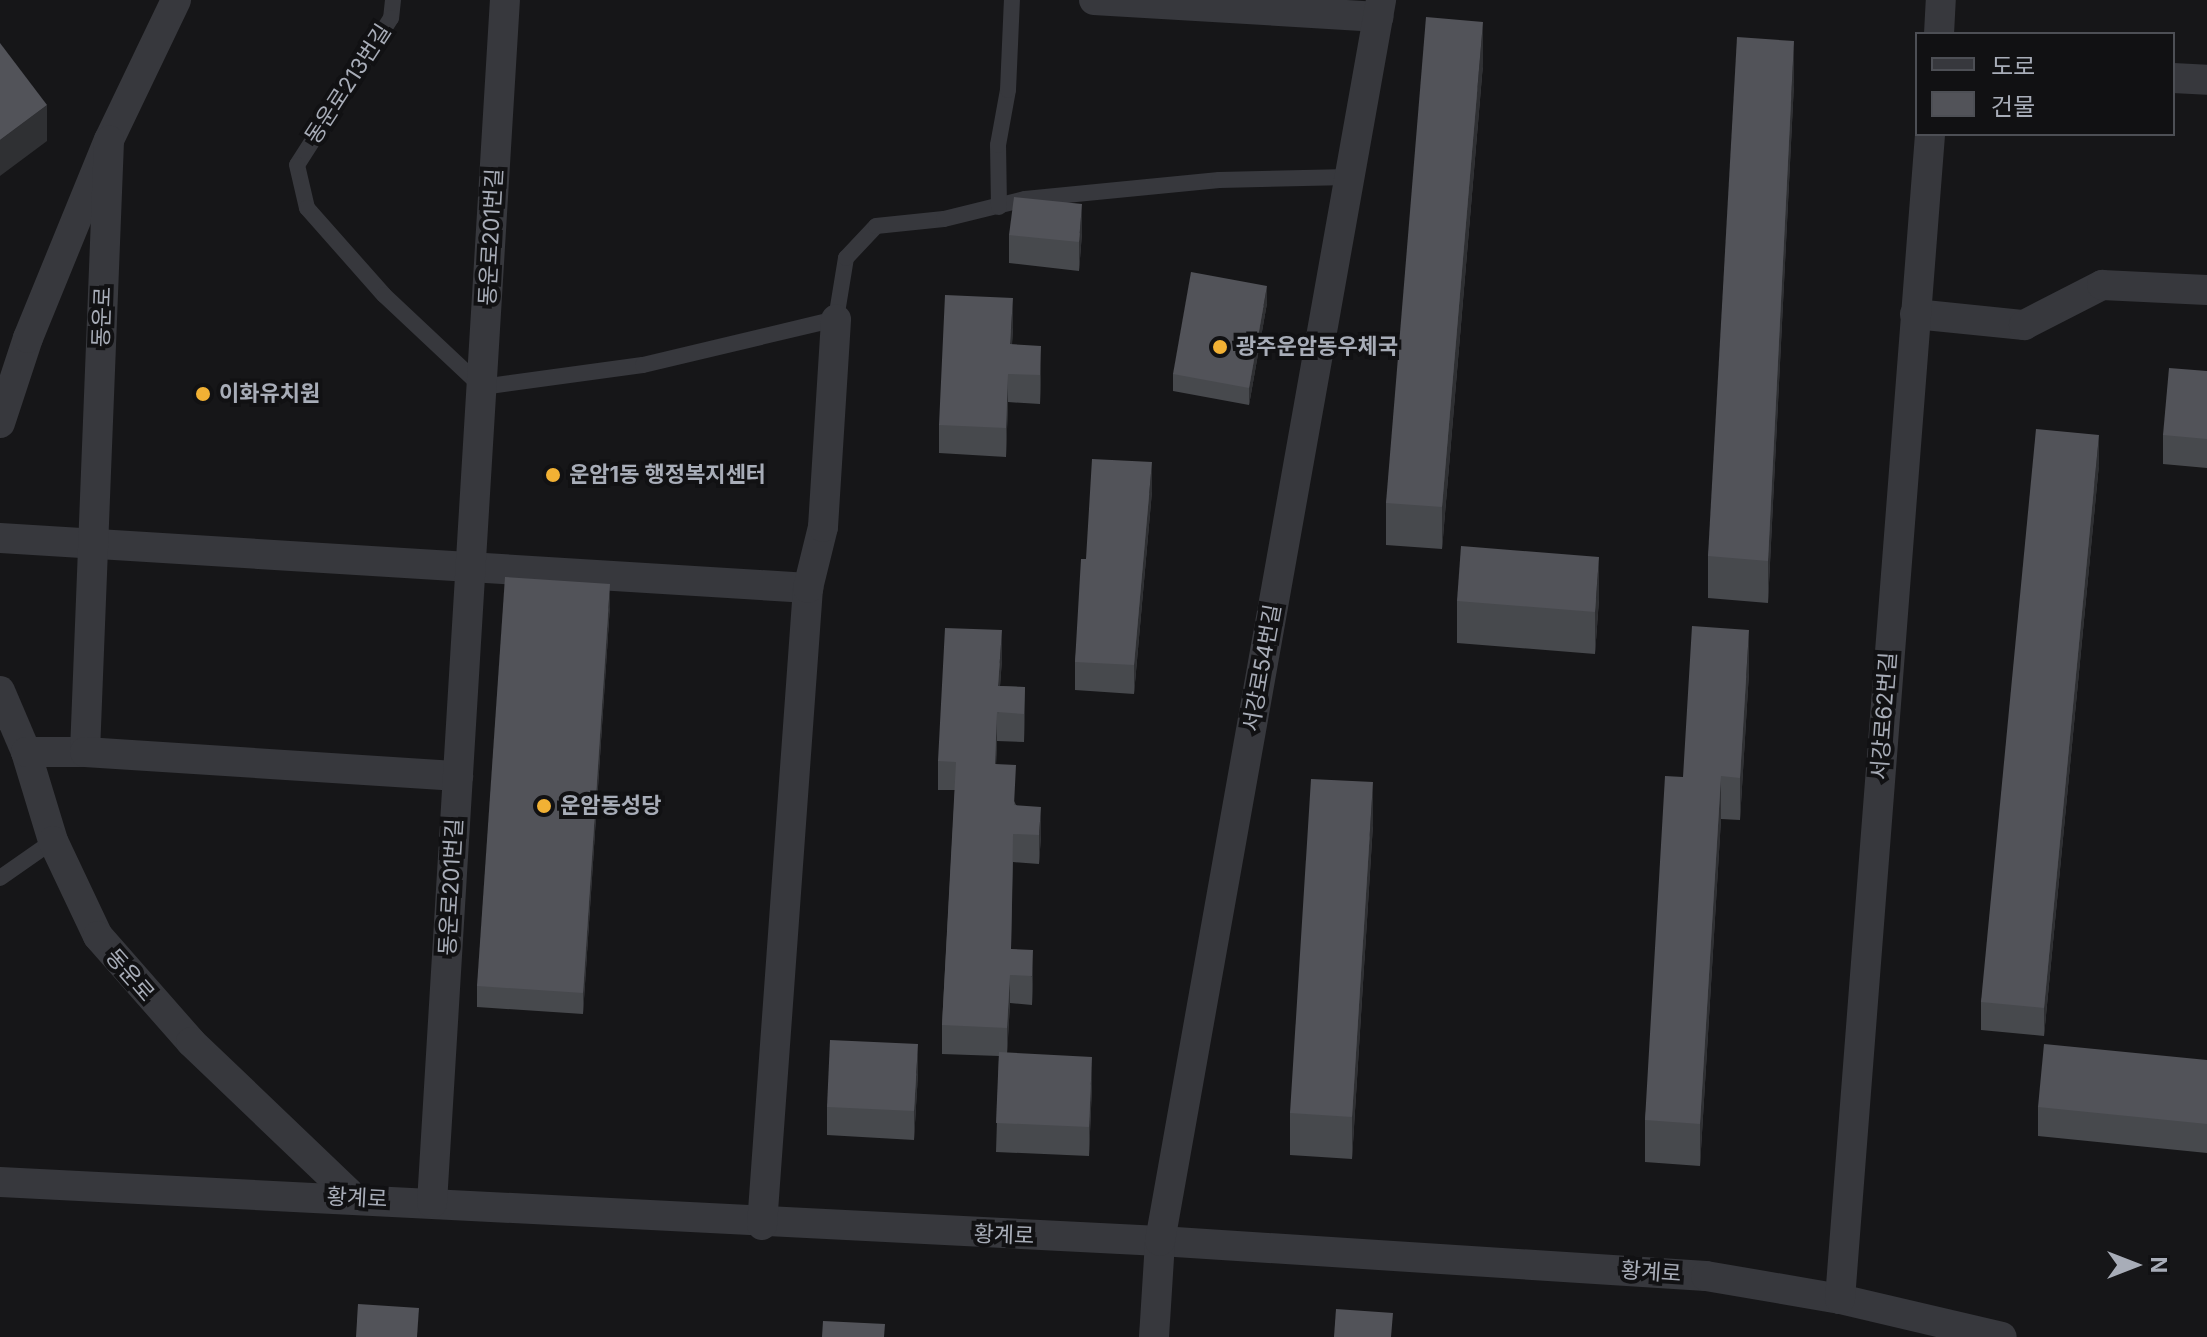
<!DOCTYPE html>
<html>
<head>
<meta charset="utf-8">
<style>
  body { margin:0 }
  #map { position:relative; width:2207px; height:1337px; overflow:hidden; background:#161618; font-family:Inter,"Noto Sans KR",sans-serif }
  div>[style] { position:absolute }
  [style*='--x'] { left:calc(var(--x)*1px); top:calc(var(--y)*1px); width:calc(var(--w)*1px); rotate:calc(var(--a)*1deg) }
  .lane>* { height:16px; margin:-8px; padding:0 8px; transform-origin:8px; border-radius:8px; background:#37383d }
  .street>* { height:30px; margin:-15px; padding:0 15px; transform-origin:15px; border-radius:15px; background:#37383d }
  .wall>* { inset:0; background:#47494d }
  .shaded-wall>* { inset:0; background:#2f3033 }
  .building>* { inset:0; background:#525359 }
  .dots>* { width:22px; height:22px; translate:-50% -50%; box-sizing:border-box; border:4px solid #111113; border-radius:50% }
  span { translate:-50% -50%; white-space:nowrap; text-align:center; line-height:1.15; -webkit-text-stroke:8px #111113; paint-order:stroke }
  .street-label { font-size:22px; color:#a8adb8 }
  .poi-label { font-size:22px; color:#a8adb8; font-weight:700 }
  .left { translate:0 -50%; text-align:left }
  .legend { position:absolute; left:1915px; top:32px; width:260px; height:104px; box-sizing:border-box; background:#111113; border:2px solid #4d4f55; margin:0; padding:10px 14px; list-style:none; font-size:24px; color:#a8adb8 }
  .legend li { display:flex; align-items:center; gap:16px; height:40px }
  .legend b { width:40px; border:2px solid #4d4f55 }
  .north { position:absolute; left:2095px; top:1225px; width:80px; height:80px; -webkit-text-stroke:6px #111113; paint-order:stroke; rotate:90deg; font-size:22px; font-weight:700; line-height:32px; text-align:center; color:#a8adb8 }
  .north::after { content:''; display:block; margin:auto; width:28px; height:36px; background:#a8adb8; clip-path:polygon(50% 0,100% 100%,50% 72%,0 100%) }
</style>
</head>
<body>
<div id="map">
  <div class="lane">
    <div style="--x:393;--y:0;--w:18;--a:96"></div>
    <div style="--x:391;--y:18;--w:174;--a:122.6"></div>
    <div style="--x:297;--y:165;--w:44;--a:76.9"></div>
    <div style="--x:307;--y:208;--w:116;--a:48.5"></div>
    <div style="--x:384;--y:295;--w:134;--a:43.2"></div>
    <div style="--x:482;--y:387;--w:162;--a:-7.8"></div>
    <div style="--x:643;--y:365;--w:198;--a:-13.4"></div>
    <div style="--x:836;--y:319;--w:62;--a:-80.7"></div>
    <div style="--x:846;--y:258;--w:44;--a:-46.8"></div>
    <div style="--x:876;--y:226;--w:68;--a:-5.9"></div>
    <div style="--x:944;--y:219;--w:83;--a:-13.9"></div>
    <div style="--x:1025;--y:199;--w:195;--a:-5.6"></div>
    <div style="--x:1219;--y:180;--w:130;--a:-1.3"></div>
    <div style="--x:999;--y:207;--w:62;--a:-90.9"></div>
    <div style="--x:998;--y:145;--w:56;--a:-79.7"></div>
    <div style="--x:1008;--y:90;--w:90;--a:-87.5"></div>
    <div style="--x:0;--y:878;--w:65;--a:-34.9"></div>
  </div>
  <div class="street">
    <div style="--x:1094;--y:0;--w:285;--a:3.4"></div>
    <div style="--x:1939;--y:34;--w:34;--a:-87"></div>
    <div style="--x:2173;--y:78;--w:34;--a:3"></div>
    <div style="--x:1915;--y:314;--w:110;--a:5.8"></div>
    <div style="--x:2024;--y:325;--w:88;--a:-27.1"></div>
    <div style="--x:2102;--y:285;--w:105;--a:2.7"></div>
    <div style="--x:0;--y:423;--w:89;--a:-71.8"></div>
    <div style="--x:28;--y:338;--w:214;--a:-67.8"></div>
    <div style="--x:109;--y:140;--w:155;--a:-64.4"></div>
    <div style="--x:0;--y:538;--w:810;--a:3.54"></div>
    <div style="--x:0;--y:691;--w:66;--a:66.9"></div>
    <div style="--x:26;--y:752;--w:93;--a:73.1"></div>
    <div style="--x:53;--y:841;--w:105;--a:64.7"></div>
    <div style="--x:98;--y:936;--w:141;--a:48.7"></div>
    <div style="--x:191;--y:1042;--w:224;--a:43.7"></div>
    <div style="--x:26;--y:752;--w:59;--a:0"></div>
    <div style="--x:85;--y:752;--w:612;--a:-87.75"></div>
    <div style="--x:85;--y:752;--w:374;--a:3.7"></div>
    <div style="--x:0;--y:1182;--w:1161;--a:2.91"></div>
    <div style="--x:1160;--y:1241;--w:547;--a:3.67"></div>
    <div style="--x:1706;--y:1276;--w:136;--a:9.7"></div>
    <div style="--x:1840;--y:1299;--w:166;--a:13.2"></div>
    <div style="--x:432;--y:1203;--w:1205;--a:-86.53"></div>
    <div style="--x:762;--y:1225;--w:639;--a:-85.87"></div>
    <div style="--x:808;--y:588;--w:63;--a:-76.2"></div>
    <div style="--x:823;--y:527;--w:208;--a:-86.4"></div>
    <div style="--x:1840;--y:1299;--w:1168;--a:-85.58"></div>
    <div style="--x:1154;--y:1337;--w:96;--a:-86.4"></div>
    <div style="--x:1160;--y:1241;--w:1261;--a:-79.9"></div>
  </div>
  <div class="wall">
    <div style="clip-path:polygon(1483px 64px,1442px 549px,1386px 545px,1386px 503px)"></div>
    <div style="clip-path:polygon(1794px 83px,1768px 603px,1708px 598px,1708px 556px)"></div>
    <div style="clip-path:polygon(1082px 233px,1079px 271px,1009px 263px,1009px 235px)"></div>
    <div style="clip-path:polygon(1267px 303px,1249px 405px,1173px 391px,1173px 374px)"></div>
    <div style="clip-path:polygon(1013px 327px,1012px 345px,1041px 375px,1040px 404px,1008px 402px,1006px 457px,939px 453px,939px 425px)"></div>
    <div style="clip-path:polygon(2207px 371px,2207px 468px,2163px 464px,2163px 435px)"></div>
    <div style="clip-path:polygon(2099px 464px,2044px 1036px,1981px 1030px,1981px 1002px)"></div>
    <div style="clip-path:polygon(1152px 491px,1134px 694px,1075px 690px,1075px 662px,1086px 559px)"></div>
    <div style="clip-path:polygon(1599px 599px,1595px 654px,1457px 643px,1457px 601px)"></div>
    <div style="clip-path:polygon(610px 605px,583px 1014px,477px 1007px,477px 986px)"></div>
    <div style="clip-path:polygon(1002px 659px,1000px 686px,1025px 687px,1024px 742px,997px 741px,996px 764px,1016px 805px,1041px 835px,1039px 864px,1013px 862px,1011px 949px,1033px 978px,1032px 1005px,1010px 1003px,1007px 1053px,1092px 1085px,1089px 1156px,996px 1152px,999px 1056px,942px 1054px,942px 1025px,955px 790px,938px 790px,938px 761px)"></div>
    <div style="clip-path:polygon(1749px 672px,1740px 820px,1721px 819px,1700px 1166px,1645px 1162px,1645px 1120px,1683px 777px)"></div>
    <div style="clip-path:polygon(1373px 824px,1352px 1159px,1290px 1155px,1290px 1113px)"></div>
    <div style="clip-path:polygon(2207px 1060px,2207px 1153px,2038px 1136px,2038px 1107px)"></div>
    <div style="clip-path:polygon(918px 1073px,914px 1140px,827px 1135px,827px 1107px)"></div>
  </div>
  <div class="shaded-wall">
    <div style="clip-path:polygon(1483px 22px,1483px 64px,1442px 549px,1442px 507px)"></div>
    <div style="clip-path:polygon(1794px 41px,1794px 83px,1768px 603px,1768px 561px)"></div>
    <div style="clip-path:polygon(47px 105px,47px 141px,0 176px,0 140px)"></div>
    <div style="clip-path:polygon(1082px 204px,1082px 233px,1079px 271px,1079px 242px)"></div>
    <div style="clip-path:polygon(1267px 286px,1267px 303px,1249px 405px,1249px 388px)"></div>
    <div style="clip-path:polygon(1013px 298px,1013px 327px,1010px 373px,1010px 344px)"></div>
    <div style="clip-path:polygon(1041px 346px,1041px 375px,1040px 404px,1040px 375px)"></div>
    <div style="clip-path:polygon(1008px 374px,1008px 402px,1006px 457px,1006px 428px)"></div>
    <div style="clip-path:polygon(2099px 435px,2099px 464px,2044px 1036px,2044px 1008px)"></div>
    <div style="clip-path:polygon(1152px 462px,1152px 491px,1134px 694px,1134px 665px)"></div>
    <div style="clip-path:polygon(1599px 557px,1599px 599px,1595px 654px,1595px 612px)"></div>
    <div style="clip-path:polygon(610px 584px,610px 605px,583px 1014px,583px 993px)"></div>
    <div style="clip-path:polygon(1002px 630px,1002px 659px,998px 714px,998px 686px)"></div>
    <div style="clip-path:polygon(1749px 630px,1749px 672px,1740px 820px,1740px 778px)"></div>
    <div style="clip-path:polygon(1025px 687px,1025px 716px,1024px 742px,1024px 714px)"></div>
    <div style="clip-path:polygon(997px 712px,997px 741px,995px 793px,995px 764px)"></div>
    <div style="clip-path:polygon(1721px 776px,1721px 819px,1700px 1166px,1700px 1124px)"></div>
    <div style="clip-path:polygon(1373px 782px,1373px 824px,1352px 1159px,1352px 1117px)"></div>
    <div style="clip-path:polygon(1041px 807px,1041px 835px,1039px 864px,1039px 835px)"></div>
    <div style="clip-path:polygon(1033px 950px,1033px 978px,1032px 1005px,1032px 976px)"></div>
    <div style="clip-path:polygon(1010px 975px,1010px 1003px,1007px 1057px,1007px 1028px)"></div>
    <div style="clip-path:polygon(918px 1044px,918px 1073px,914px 1140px,914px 1111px)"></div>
    <div style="clip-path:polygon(1092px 1057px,1092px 1085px,1089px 1156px,1089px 1127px)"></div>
  </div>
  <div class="building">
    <div style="clip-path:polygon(1426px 17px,1483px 22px,1442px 507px,1386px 503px)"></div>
    <div style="clip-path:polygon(1737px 37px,1794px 41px,1768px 561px,1708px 556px)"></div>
    <div style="clip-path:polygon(0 43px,47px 105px,0 140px)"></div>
    <div style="clip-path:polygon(1014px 197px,1082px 204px,1079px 242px,1009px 235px)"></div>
    <div style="clip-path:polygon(1191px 272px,1267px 286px,1249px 388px,1173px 374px)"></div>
    <div style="clip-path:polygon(945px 295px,1013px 298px,1010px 344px,1041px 346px,1040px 375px,1008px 374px,1006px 428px,939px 425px)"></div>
    <div style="clip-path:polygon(2169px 368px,2207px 371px,2207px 439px,2163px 435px)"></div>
    <div style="clip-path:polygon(2036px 429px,2099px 435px,2044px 1008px,1981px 1002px)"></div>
    <div style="clip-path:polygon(1092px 459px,1152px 462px,1134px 665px,1075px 662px,1081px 559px,1086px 559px)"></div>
    <div style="clip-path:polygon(1461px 546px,1599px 557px,1595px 612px,1457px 601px)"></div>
    <div style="clip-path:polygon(505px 577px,610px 584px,583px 993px,477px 986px)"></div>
    <div style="clip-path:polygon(1692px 626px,1749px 630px,1740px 778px,1721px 776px,1700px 1124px,1645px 1120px,1665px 776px,1683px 777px)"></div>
    <div style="clip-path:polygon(945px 628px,1002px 630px,998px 686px,1025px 687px,1024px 714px,997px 712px,995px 764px,1016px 765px,1014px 805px,1041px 807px,1039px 835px,1013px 834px,1011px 949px,1033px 950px,1032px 976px,1010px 975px,1007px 1028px,942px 1025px,956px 762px,938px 761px)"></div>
    <div style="clip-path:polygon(1311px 779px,1373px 782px,1352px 1117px,1290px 1113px)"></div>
    <div style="clip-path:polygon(830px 1040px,918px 1044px,914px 1111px,827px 1107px)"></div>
    <div style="clip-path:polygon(2044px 1044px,2207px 1060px,2207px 1124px,2038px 1107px)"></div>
    <div style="clip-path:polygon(999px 1052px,1092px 1057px,1089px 1127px,996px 1123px)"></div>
    <div style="clip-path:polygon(358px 1304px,419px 1308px,417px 1337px,356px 1337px)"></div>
    <div style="clip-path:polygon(1336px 1309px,1393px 1313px,1391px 1337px,1334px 1337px)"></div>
    <div style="clip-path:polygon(823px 1321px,885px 1324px,884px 1337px,822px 1337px)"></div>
  </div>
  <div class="dots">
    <div style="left:1220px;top:347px;background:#f2b134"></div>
    <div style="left:203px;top:394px;background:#f2b134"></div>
    <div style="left:553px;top:475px;background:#f2b134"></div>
    <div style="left:544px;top:806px;background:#f2b134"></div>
  </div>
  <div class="street-label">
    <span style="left:348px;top:84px;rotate:-57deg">동운로213번길</span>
    <span style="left:491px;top:237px;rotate:-87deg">동운로201번길</span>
    <span style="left:102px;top:317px;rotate:-88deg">동운로</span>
    <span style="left:1262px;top:668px;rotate:-80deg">서강로54번길</span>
    <span style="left:1884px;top:716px;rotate:-86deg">서강로62번길</span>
    <span style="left:451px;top:887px;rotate:-87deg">동운로201번길</span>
    <span style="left:130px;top:975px;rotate:49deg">동운로</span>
    <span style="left:357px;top:1198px;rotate:3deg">황계로</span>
    <span style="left:1004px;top:1235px;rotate:2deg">황계로</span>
    <span style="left:1651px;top:1272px;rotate:4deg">황계로</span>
  </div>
  <div class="poi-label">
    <span class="left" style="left:1236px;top:347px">광주운암동우체국</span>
    <span class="left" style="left:219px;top:394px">이화유치원</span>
    <span class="left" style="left:569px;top:475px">운암1동 행정복지센터</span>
    <span class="left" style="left:560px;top:806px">운암동성당</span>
  </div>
  <ul class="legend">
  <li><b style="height:10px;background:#37383d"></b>도로</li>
  <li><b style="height:22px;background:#525359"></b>건물</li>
  </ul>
  <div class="north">N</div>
</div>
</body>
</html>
